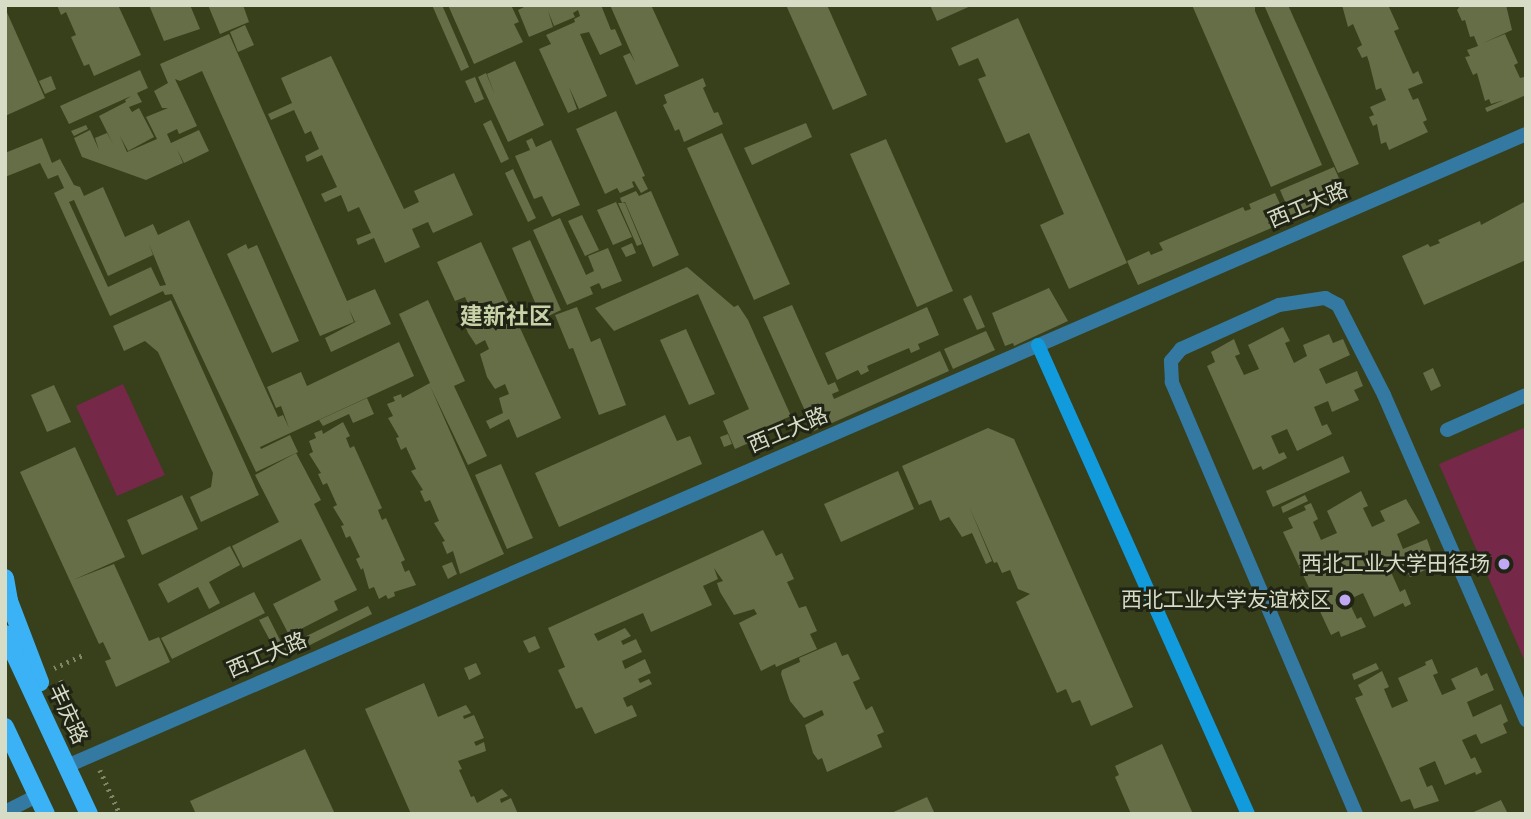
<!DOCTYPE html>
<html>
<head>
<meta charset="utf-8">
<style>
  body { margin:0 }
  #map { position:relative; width:1531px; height:819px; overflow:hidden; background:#383f1b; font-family:Rubik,"Noto Sans SC",sans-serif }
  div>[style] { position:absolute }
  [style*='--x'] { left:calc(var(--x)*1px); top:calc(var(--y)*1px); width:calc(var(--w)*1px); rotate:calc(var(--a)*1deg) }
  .green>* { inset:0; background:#762848 }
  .building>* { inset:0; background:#666e48 }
  .path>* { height:4.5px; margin-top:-2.25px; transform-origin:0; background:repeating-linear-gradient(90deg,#7f8668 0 2px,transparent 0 7px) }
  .minor>* { height:14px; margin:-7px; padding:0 7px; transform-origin:7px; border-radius:7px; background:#3479a2 }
  .tertiary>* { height:14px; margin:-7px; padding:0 7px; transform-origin:7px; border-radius:7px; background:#3479a2 }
  .secondary>* { height:14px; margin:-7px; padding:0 7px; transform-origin:7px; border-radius:7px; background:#119adc }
  .primary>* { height:18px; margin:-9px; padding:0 9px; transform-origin:9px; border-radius:9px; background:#3ab2f5 }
  .dots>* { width:19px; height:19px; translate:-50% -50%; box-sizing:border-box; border:4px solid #202414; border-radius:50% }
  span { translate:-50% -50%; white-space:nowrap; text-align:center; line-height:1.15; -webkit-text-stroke:6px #202414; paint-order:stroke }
  .street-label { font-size:21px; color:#d7dcc7 }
  .poi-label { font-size:21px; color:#d7dcc7 }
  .right { translate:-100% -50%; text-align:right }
  .neighbourhood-label { font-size:23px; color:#c8d2a8; font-weight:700 }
  .frame { position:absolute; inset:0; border:7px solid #d7dcc7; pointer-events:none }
</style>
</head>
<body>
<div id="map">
  <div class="green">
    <div style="clip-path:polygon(123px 384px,165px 475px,117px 496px,76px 406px)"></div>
    <div style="clip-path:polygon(1526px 427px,1526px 664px,1439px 464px)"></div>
  </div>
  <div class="building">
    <div style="clip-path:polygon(57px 5px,118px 5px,141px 55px,94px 76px,89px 64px,84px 66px,71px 37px,76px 35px,66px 12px,61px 15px)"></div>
    <div style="clip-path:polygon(149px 5px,190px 5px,200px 29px,164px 41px)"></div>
    <div style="clip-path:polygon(208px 5px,243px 5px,249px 22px,220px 34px)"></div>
    <div style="clip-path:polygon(432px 5px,442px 5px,469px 67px,461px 71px)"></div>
    <div style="clip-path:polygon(448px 5px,511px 5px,519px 22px,514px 24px,523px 42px,474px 64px)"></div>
    <div style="clip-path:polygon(528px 5px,601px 5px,611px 30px,615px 29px,622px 45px,600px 55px,589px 32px,580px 34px,607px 96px,579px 109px,569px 87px,577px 109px,568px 113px,539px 49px,551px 44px,546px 35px,575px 22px,574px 19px,580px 16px,578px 10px,573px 13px,575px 17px,554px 26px,548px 11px,553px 27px,529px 37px,518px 10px)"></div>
    <div style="clip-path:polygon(610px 5px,651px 5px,679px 66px,636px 85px,623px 56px,630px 53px,635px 62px)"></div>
    <div style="clip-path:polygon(786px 5px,827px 5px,867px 95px,833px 110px)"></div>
    <div style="clip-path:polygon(930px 5px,973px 5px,937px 21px)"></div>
    <div style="clip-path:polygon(1192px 5px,1255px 5px,1255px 11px,1322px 165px,1271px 187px)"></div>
    <div style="clip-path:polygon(1264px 5px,1288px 5px,1359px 164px,1338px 173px)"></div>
    <div style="clip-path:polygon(1342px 5px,1389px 7px,1399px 29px,1394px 31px,1413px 74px,1418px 71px,1423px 83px,1408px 89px,1413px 100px,1418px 98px,1427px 120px,1423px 122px,1428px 132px,1389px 150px,1386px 142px,1381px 144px,1377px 124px,1373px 126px,1369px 117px,1374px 115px,1370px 107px,1386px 100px,1381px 88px,1376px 90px,1369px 62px,1367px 56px,1362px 58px,1357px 48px,1362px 45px,1353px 24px,1348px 27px)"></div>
    <div style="clip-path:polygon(1461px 5px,1506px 5px,1512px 30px,1483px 43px,1505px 34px,1518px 63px,1514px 65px,1520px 78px,1524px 77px,1526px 81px,1526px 95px,1487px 112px,1485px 108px,1504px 100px,1491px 104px,1489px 99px,1485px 101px,1477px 73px,1473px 75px,1465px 57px,1470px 56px,1467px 50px,1478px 46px,1474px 36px,1470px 37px,1465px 20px,1462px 21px,1457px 10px)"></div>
    <div style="clip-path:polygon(5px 8px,45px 98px,5px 116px)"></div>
    <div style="clip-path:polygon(1018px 18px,1127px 263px,1069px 289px,1040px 225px,1064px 214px,1029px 133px,1006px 143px,978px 79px,986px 76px,978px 58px,959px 66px,951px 48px)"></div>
    <div style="clip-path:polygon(245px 25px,254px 45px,238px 52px,230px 32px)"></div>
    <div style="clip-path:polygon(229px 34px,347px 301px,375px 289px,391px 324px,331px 352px,325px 338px,361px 319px,355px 322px,349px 309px,354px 322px,320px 336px,202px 71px,180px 81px,175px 79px,197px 126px,179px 134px,177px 129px,167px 134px,171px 143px,199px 130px,209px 151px,184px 163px,177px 149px,183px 163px,146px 180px,82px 157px,74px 138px,90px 130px,99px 150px,95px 138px,107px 133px,113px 144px,99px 116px,126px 102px,125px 100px,131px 96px,69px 124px,60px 106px,140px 70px,148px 88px,137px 93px,142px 102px,129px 107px,132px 112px,139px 108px,154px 137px,128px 151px,120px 136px,127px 152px,157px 139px,146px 117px,168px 108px,162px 108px,154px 91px,168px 83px,160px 64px)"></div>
    <div style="clip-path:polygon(331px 56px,404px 209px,419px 202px,414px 191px,454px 173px,473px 215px,433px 233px,428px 222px,412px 229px,420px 247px,385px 263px,374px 238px,358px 245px,356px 239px,371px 233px,359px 207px,348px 212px,341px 195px,325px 202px,321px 194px,337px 187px,322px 155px,307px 162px,305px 156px,319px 149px,311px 131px,305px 134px,294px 110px,271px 120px,268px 114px,292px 103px,281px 78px)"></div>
    <div style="clip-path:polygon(515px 61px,544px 125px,508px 142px,478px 77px,486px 73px,495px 95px,487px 74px)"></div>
    <div style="clip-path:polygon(51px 76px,56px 89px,45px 94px,39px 81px)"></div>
    <div style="clip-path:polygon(475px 77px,484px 99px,475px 103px,465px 81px)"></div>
    <div style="clip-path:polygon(703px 78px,706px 86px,703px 88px,714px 113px,718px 112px,723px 124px,684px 142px,679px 129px,675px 131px,671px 122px,663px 105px,667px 103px,664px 95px)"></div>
    <div style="clip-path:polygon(616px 111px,645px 176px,642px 177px,648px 189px,641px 193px,634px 181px,632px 182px,634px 187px,620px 193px,617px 188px,605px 194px,576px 129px)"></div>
    <div style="clip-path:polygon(491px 120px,509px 159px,501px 163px,483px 124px)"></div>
    <div style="clip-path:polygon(806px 123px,812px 137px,752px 165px,744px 148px)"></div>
    <div style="clip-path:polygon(86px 125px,88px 129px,74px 136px,71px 131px)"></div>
    <div style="clip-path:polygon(722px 133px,790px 284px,754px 300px,687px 148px)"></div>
    <div style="clip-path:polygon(evenodd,42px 138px,52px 163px,60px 159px,74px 185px,80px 187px,84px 196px,103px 187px,125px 237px,153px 224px,158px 235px,189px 220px,278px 417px,283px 415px,289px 428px,281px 406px,276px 408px,267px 387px,301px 372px,307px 386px,399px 342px,414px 376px,260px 447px,261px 449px,290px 435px,298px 452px,256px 472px,172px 294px,165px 295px,163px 291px,110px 316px,54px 193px,64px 188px,58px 175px,48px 179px,40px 163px,5px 177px,5px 153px,42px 138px,74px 200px,108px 276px,153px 255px,149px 244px,166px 285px,160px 286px,151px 267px,108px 287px,69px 202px,74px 200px)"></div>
    <div style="clip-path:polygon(532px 138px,536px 147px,551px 140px,580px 205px,552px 217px,542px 196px,534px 199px,515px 156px,530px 150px,526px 141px)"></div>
    <div style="clip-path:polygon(886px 139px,953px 291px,917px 307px,850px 154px)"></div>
    <div style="clip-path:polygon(1334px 167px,1346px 194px,1292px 218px,1280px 190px)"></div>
    <div style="clip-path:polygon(513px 169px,536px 218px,528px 222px,505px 173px)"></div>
    <div style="clip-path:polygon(636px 191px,639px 196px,651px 191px,679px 255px,653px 267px,625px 202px,622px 203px,620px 198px)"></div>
    <div style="clip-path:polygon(1275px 193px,1286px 217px,1274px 222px,1276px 226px,1138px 285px,1127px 261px,1149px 251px,1151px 255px,1163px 250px,1159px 243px,1243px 207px,1245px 211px,1251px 209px,1249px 204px)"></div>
    <div style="clip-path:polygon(1526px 201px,1526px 260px,1424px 305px,1402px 256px,1428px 244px,1430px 247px,1440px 243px,1438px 240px,1480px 221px,1481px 225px)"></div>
    <div style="clip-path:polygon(616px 202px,632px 237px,613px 245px,597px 210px)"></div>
    <div style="clip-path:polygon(618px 203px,625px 203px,642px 244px,637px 246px)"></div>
    <div style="clip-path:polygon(582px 215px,599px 250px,585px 256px,568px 221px)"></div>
    <div style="clip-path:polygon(560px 218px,586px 275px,594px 271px,588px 256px,608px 248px,622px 281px,602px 289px,599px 283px,590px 287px,593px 294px,567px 305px,533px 230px)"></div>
    <div style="clip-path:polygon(530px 240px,561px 310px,542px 319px,512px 248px)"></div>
    <div style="clip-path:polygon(481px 242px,561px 418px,517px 438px,509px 419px,490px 429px,486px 421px,503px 413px,499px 398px,509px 394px,505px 384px,495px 389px,487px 377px,480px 354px,489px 349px,485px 340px,476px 345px,468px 333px,459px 310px,469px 306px,465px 297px,455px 301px,437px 262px)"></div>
    <div style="clip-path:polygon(632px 243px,636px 253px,626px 257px,621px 248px)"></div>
    <div style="clip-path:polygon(246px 244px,248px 249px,257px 245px,299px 341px,272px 353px,227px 254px)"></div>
    <div style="clip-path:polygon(687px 267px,734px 307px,738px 305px,748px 320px,791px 416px,784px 419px,787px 426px,735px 449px,723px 421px,749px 409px,698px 294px,614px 331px,595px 308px)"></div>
    <div style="clip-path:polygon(1049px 288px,1068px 321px,1014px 346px,1013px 343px,1005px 346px,992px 313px)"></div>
    <div style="clip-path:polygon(971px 295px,985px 327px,977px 330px,963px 299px)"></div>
    <div style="clip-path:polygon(171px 300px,259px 495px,201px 522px,190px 497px,211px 487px,213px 473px,158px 352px,145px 341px,124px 351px,113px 326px)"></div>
    <div style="clip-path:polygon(428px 300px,465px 381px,454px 386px,487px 456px,468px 465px,430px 386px,504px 554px,460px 574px,453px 551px,447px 554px,442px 542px,445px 541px,434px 523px,439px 521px,430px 500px,425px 502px,420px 491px,423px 490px,411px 471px,416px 469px,406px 447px,401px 450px,396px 438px,399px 437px,388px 418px,393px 416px,387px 404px,395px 401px,393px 397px,401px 394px,402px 398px,430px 383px,399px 314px)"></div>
    <div style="clip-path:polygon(792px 305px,828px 385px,835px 382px,839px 391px,832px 394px,834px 399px,940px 351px,949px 371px,814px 431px,763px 317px)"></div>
    <div style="clip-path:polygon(577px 307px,591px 342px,600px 338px,626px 405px,599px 415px,573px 348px,569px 349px,555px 315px)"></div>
    <div style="clip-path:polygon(927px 307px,939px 335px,918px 344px,920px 349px,911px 353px,909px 348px,867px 366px,869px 371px,861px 375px,858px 370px,837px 380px,825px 353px)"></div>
    <div style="clip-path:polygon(1283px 327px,1290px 341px,1285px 343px,1294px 363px,1307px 356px,1303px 345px,1329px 334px,1333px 343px,1343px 339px,1350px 355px,1319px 369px,1326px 384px,1357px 371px,1363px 386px,1354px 390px,1359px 400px,1332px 412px,1328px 401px,1314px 407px,1322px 426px,1327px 424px,1332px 434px,1297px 451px,1287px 429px,1271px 436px,1279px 454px,1284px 452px,1287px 458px,1263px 470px,1261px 466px,1253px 470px,1207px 366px,1215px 362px,1211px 352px,1234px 339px,1240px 354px,1235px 356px,1244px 375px,1259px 369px,1248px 345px)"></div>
    <div style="clip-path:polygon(686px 329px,715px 394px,689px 405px,660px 340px)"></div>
    <div style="clip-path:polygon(986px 331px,995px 350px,953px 369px,944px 349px)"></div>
    <div style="clip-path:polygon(1433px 368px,1441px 386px,1431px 391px,1423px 373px)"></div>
    <div style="clip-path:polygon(54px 385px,71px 422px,47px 432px,31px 395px)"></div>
    <div style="clip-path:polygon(367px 398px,374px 414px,353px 423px,349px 414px,323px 426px,319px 420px)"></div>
    <div style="clip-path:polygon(665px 415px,677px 441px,690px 436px,702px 464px,559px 527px,535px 473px)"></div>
    <div style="clip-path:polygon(343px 422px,350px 436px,346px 438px,350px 448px,354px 446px,382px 508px,378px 510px,382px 520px,386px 518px,405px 560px,401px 562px,405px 572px,409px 570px,416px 585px,394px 592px,395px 596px,388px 599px,386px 595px,379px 599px,374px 587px,369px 589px,363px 568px,361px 570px,356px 559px,360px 557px,350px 536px,346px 538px,341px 526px,344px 525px,333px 507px,337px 505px,327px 483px,323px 485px,318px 474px,321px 473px,309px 454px,313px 452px,309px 441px,316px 438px,314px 433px,322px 430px,323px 434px)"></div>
    <div style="clip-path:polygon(988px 428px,1014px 439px,1133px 707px,1091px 726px,1080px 700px,1072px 703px,1066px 689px,1057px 693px,1016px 602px,1030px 594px,1018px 589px,1010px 570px,1002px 573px,997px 562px,994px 563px,969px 506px,992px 561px,986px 564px,972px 533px,962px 537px,949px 517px,940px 521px,931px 500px,919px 505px,902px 466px)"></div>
    <div style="clip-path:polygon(728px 434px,732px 444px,724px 447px,720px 437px)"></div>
    <div style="clip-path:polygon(75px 447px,125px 557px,73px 580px,114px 564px,149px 641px,159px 637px,170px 662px,116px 687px,105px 661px,111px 659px,103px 642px,99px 644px,20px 472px)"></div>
    <div style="clip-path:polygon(296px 453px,321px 500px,314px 504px,357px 590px,334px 601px,338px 610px,289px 635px,273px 604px,321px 580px,301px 539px,243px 568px,232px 546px,279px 522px,255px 475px)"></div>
    <div style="clip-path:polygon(1343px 456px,1350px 472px,1273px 507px,1266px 491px)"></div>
    <div style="clip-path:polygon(501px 464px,533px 538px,507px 549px,475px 475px)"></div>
    <div style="clip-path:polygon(898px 471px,914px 509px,841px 542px,824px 504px)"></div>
    <div style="clip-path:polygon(1361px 491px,1368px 506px,1363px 508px,1372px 527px,1385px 521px,1380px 511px,1406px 499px,1420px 523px,1397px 534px,1403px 549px,1427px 539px,1436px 565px,1410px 577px,1404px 566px,1391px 572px,1400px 592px,1405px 589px,1411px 604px,1405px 607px,1403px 603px,1374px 617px,1363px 593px,1348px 600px,1357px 619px,1361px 617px,1366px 627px,1341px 637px,1339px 631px,1331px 635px,1283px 532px,1293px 528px,1288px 518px,1306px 510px,1304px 506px,1311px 503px,1318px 519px,1313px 522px,1321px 540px,1337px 533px,1327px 511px)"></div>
    <div style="clip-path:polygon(182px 495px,198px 529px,142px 555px,127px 520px)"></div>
    <div style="clip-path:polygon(1305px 495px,1308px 501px,1283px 513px,1281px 507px)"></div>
    <div style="clip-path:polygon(763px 530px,776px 556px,782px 553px,794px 579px,787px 582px,799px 608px,806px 606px,817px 631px,810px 634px,817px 649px,776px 667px,775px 664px,761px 671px,739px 623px,757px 614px,754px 609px,734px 615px,720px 592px,717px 583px,723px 581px,714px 568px,718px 579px,703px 586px,712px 605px,651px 632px,643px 613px,594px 634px,598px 641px,625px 628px,631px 636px,621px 641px,623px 645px,636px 639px,642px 652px,622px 661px,625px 669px,645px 659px,651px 673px,638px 679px,640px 683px,649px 679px,652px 684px,623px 698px,627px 707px,632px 705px,637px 716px,595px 734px,582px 707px,576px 709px,558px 670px,565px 667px,548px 628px)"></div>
    <div style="clip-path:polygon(230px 546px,240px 565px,209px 582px,220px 603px,209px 609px,198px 587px,168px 603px,158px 584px)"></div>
    <div style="clip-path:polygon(452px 562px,457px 574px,448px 579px,442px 566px)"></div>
    <div style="clip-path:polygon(254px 592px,265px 613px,172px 659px,161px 638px)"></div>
    <div style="clip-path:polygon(368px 606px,372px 614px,288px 656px,284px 647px)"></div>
    <div style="clip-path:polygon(268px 616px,281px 642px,273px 646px,259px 620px)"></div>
    <div style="clip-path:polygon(535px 636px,540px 648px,529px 653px,523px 641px)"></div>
    <div style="clip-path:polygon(836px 642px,842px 656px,848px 654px,860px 679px,853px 682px,866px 710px,872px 706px,884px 732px,877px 735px,882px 747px,827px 772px,822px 758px,818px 760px,813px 753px,805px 725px,824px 715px,822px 710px,804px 718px,790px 701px,781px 674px,782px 670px,800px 662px,799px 658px)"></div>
    <div style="clip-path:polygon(1432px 659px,1438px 673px,1433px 675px,1442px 695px,1456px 689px,1451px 679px,1477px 667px,1481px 676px,1487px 673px,1494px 690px,1467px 702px,1473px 717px,1501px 704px,1508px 721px,1503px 724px,1507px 733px,1481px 744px,1476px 734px,1462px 740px,1471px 759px,1475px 757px,1482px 772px,1476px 775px,1475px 772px,1445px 785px,1435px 761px,1419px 768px,1427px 787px,1432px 785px,1439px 801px,1414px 809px,1410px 799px,1401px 802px,1355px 698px,1363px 695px,1358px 685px,1382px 671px,1389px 687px,1384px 689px,1392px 708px,1408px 701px,1398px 678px,1426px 665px,1425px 662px)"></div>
    <div style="clip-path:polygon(476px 663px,481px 674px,469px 680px,464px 668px)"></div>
    <div style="clip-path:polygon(1376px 663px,1379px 669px,1354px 680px,1352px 674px)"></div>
    <div style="clip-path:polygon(424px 683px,438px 717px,466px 705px,471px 713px,463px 716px,464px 719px,474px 715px,484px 738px,474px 742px,476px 746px,484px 742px,486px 751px,458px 761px,462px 769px,459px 770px,471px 797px,474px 796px,477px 803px,502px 789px,508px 796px,500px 799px,501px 803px,511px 798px,518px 814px,411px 814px,365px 709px)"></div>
    <div style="clip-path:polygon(1162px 744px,1193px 814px,1131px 814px,1115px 777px,1119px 775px,1115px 766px)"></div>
    <div style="clip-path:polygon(305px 749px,335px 814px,196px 814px,190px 801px)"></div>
    <div style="clip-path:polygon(927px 797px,935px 814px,889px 814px)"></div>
    <div style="clip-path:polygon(1501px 800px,1508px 814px,1469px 814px)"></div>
  </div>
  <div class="path">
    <div style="--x:54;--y:668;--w:34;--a:-24"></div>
    <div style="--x:61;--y:680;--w:64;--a:66.2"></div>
    <div style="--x:100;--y:770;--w:48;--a:65.6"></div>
  </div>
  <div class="minor">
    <div style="--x:1447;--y:430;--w:86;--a:-23.9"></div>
    <div style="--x:67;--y:766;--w:1590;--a:-23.42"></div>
    <div style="--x:1356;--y:814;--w:470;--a:-113.1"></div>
    <div style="--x:1172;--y:382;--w:21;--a:-93"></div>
    <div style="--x:1171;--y:361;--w:16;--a:-50"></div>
    <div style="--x:1181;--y:349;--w:107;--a:-24.2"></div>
    <div style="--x:1279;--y:305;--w:47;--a:-8.7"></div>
    <div style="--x:1325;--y:298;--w:15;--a:28"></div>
    <div style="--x:1338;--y:305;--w:101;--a:62.9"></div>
    <div style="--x:1384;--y:395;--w:355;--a:66.4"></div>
  </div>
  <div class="tertiary">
    <div style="--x:5;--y:812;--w:37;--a:-27"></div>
  </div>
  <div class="secondary">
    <div style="--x:1038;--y:345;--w:514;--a:65.88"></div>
  </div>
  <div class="primary">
    <div style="--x:5;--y:578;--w:23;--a:80"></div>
    <div style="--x:9;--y:601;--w:87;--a:69.1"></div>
    <div style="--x:5;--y:634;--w:199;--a:65"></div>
    <div style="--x:5;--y:727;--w:96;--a:64.8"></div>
  </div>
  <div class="dots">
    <div style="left:1504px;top:564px;background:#c0a8f3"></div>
    <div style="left:1345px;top:600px;background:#c0a8f3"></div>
  </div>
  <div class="street-label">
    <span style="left:1308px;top:205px;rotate:-23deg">西工大路</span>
    <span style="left:788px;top:430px;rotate:-23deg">西工大路</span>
    <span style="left:267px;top:655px;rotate:-23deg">西工大路</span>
    <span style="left:68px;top:714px;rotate:65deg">丰庆路</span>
  </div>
  <div class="poi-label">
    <span class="right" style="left:1490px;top:564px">西北工业大学田径场</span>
    <span class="right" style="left:1331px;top:600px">西北工业大学友谊校区</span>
  </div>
  <div class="neighbourhood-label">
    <span style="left:506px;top:316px">建新社区</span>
  </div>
  <div class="frame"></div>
</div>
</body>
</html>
